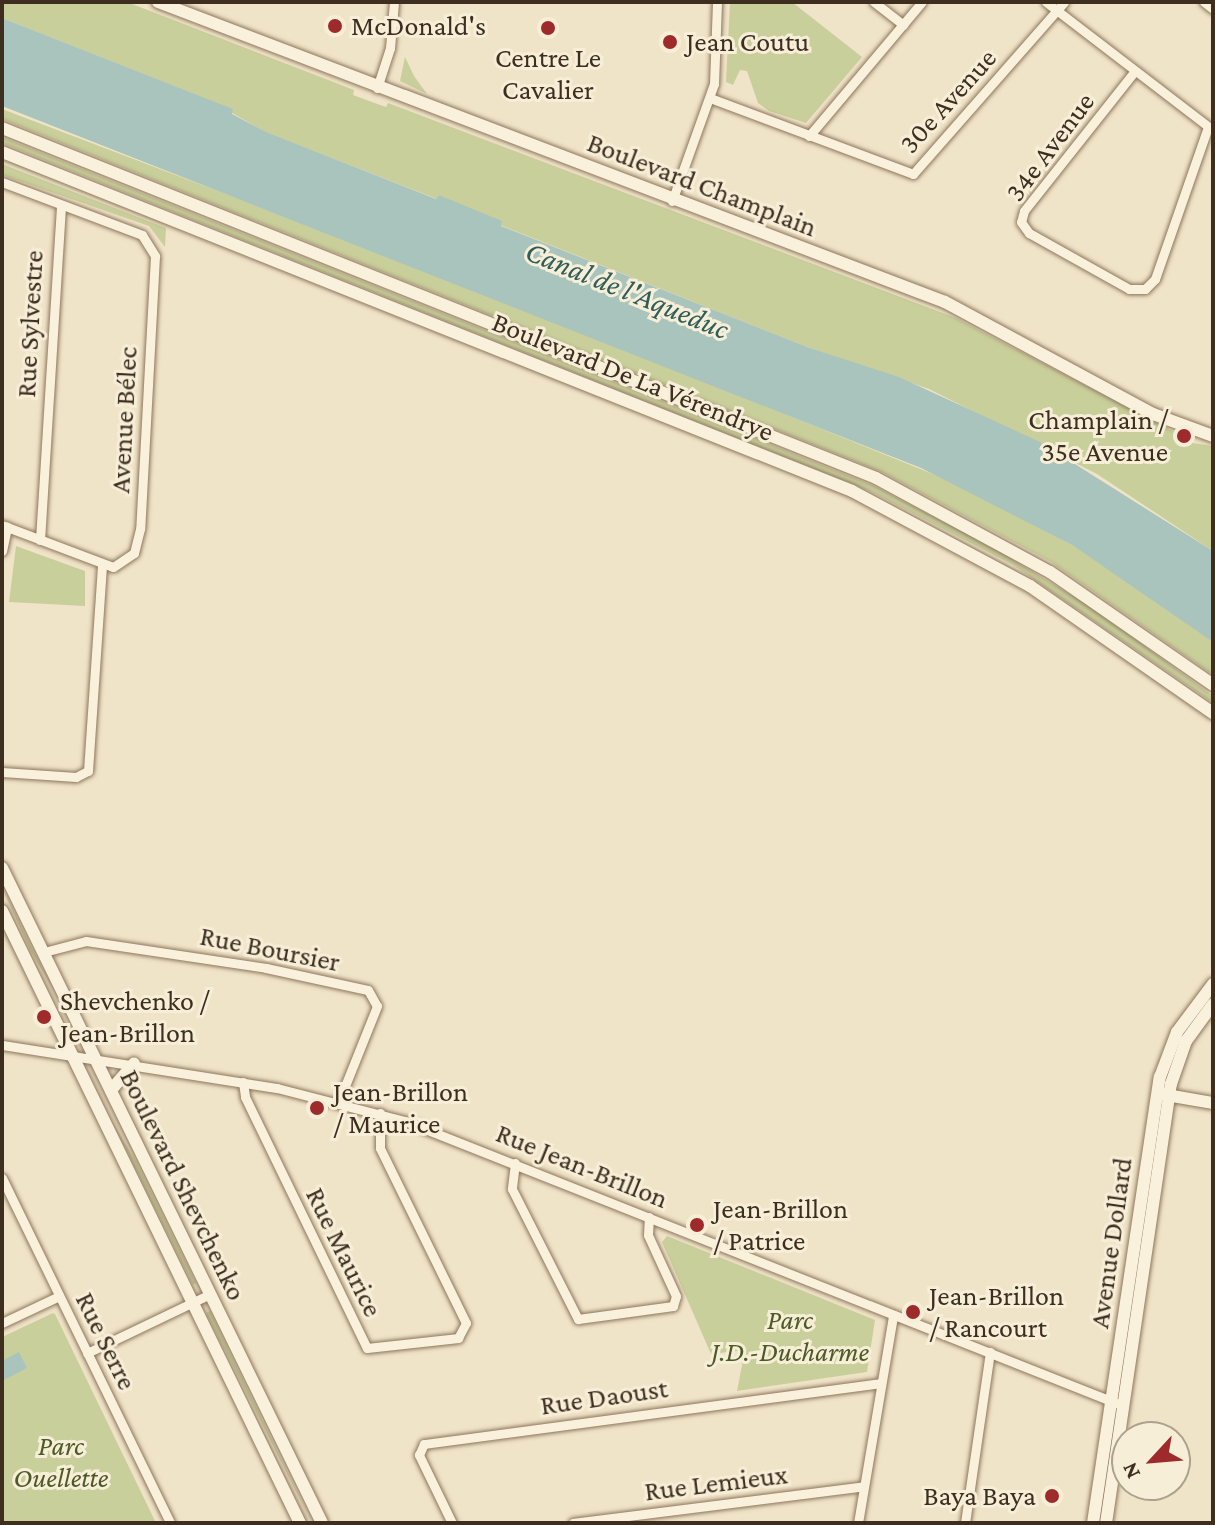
<!DOCTYPE html>
<html>
<head>
<meta charset="utf-8">
<style>
  body { margin:0 }
  #map { position:relative; width:1215px; height:1525px; overflow:hidden; background:#f0e4c8; font-family:"Crimson Pro",serif }
  div>[style] { position:absolute }
  [style*='--x'] { left:calc(var(--x)*1px); top:calc(var(--y)*1px); width:calc(var(--w)*1px); rotate:calc(var(--a)*1deg) }
  .green>* { inset:0; background:#c9cf9b }
  .water>* { inset:0; background:#a9c4bc }
  .roads { filter:drop-shadow(0 0 2px #8d765c) drop-shadow(0 0 2px #8d765c) }
  .street>* { height:9px; margin:-4.5px; padding:0 4.5px; transform-origin:4.5px; border-radius:4.5px; background:#faf1dc }
  .secondary>* { height:12px; margin:-6px; padding:0 6px; transform-origin:6px; border-radius:6px; background:#faf1dc }
  .dots>* { width:22px; height:22px; translate:-50% -50%; box-sizing:border-box; border:4px solid #f7eed8; border-radius:50% }
  span { translate:-50% -50%; white-space:nowrap; text-align:center; line-height:1.15; -webkit-text-stroke:6px #f7eed8; paint-order:stroke }
  .poi-label { font-size:28px; color:#3d2e20 }
  .left { translate:0 -50%; text-align:left }
  .right { translate:-100% -50%; text-align:right }
  .street-label { font-size:28px; color:#3d2e20 }
  .park-label { font-size:28px; color:#4d5a26; font-style:italic }
  .water-label { font-size:30px; color:#2f5d5a; font-style:italic }
  .frame { position:absolute; inset:0; border:4px solid #3d2e20; pointer-events:none }
  .north { position:absolute; left:1111px; top:1421px; width:80px; height:80px; box-sizing:border-box; background:#f7eed8; border:2px solid #ada18e; border-radius:50%; rotate:244deg; font-size:22px; font-weight:700; line-height:32px; text-align:center; color:#3d2e20 }
  .north::after { content:''; display:block; margin:auto; width:28px; height:36px; background:#9e2a2b; clip-path:polygon(50% 0,100% 100%,50% 72%,0 100%) }
</style>
</head>
<body>
<div id="map">
  <div class="green">
    <div style="clip-path:polygon(2px 2px,127px 2px,354px 90px,353px 95px,372px 102px,386px 107px,388px 103px,956px 318px,1180px 435px,1179px 441px,1213px 446px,1213px 551px,1097px 474px,929px 389px,810px 348px,500px 225px,439px 195px,437px 199px,265px 132px,232px 113px,232px 109px,2px 18px)"></div>
    <div style="clip-path:polygon(730px 2px,792px 2px,862px 57px,806px 123px,769px 111px,758px 103px,747px 71px,740px 70px,733px 85px,726px 82px)"></div>
    <div style="clip-path:polygon(405px 57px,414px 76px,427px 94px,400px 81px)"></div>
    <div style="clip-path:polygon(2px 109px,471px 287px,950px 481px,1072px 545px,1190px 624px,1213px 642px,1213px 675px,1051px 562px,882px 472px,2px 119px)"></div>
    <div style="clip-path:polygon(2px 137px,874px 486px,992px 547px,1092px 608px,1213px 696px,1213px 703px,1013px 565px,872px 492px,2px 143px)"></div>
    <div style="clip-path:polygon(2px 164px,166px 228px,165px 247px,149px 226px,2px 175px)"></div>
    <div style="clip-path:polygon(16px 546px,85px 571px,85px 606px,9px 602px)"></div>
    <div style="clip-path:polygon(2px 887px,32px 948px,54px 990px,30px 950px)"></div>
    <div style="clip-path:polygon(114px 1125px,136px 1161px,196px 1283px,193px 1285px)"></div>
    <div style="clip-path:polygon(667px 1236px,875px 1320px,867px 1372px,737px 1391px,745px 1350px,711px 1354px,662px 1242px)"></div>
    <div style="clip-path:polygon(210px 1311px,259px 1413px,312px 1523px,206px 1313px)"></div>
    <div style="clip-path:polygon(53px 1313px,55px 1314px,156px 1523px,2px 1523px,2px 1337px)"></div>
  </div>
  <div class="water">
    <div style="clip-path:polygon(2px 18px,233px 109px,232px 114px,266px 132px,436px 199px,439px 195px,502px 221px,501px 226px,810px 348px,899px 377px,1040px 442px,1213px 551px,1213px 642px,1072px 545px,921px 468px,2px 106px)"></div>
    <div style="clip-path:polygon(19px 1352px,27px 1368px,2px 1381px,2px 1361px)"></div>
  </div>
  <div class="roads">
    <div class="street">
      <div style="--x:874;--y:2;--w:37;--a:38"></div>
      <div style="--x:1046;--y:2;--w:207;--a:37.5"></div>
      <div style="--x:1204;--y:2;--w:11;--a:38"></div>
      <div style="--x:1134;--y:72;--w:177;--a:128.4"></div>
      <div style="--x:1024;--y:211;--w:11;--a:105"></div>
      <div style="--x:1021;--y:222;--w:14;--a:54"></div>
      <div style="--x:1029;--y:233;--w:115;--a:29.2"></div>
      <div style="--x:1129;--y:289;--w:16;--a:0"></div>
      <div style="--x:1145;--y:289;--w:14;--a:-45"></div>
      <div style="--x:1155;--y:279;--w:161;--a:-70.8"></div>
      <div style="--x:377;--y:88;--w:42;--a:-72"></div>
      <div style="--x:390;--y:48;--w:46;--a:-85"></div>
      <div style="--x:710;--y:98;--w:217;--a:20.5"></div>
      <div style="--x:913;--y:174;--w:229;--a:-48.7"></div>
      <div style="--x:809;--y:136;--w:175;--a:-49.9"></div>
      <div style="--x:2;--y:182;--w:150;--a:20.7"></div>
      <div style="--x:142;--y:235;--w:25;--a:58"></div>
      <div style="--x:155;--y:256;--w:273;--a:93.1"></div>
      <div style="--x:140;--y:529;--w:25;--a:104"></div>
      <div style="--x:134;--y:553;--w:25;--a:146"></div>
      <div style="--x:113;--y:567;--w:119;--a:-159.3"></div>
      <div style="--x:672;--y:201;--w:124;--a:-70.3"></div>
      <div style="--x:714;--y:84;--w:82;--a:-87.9"></div>
      <div style="--x:40;--y:540;--w:335;--a:-86.4"></div>
      <div style="--x:2;--y:551;--w:25;--a:-78"></div>
      <div style="--x:2;--y:772;--w:74;--a:3.9"></div>
      <div style="--x:76;--y:777;--w:13;--a:-27"></div>
      <div style="--x:88;--y:771;--w:207;--a:-86.1"></div>
      <div style="--x:44;--y:952;--w:43;--a:-14.7"></div>
      <div style="--x:86;--y:941;--w:182;--a:8.5"></div>
      <div style="--x:266;--y:968;--w:104;--a:12.2"></div>
      <div style="--x:368;--y:990;--w:18;--a:61"></div>
      <div style="--x:377;--y:1006;--w:102;--a:111.8"></div>
      <div style="--x:2;--y:1045;--w:278;--a:8.9"></div>
      <div style="--x:277;--y:1088;--w:132;--a:14.5"></div>
      <div style="--x:405;--y:1121;--w:765;--a:21.63"></div>
      <div style="--x:243;--y:1082;--w:15;--a:82"></div>
      <div style="--x:245;--y:1097;--w:279;--a:64.1"></div>
      <div style="--x:367;--y:1348;--w:92;--a:-6.3"></div>
      <div style="--x:458;--y:1338;--w:17;--a:-62"></div>
      <div style="--x:466;--y:1323;--w:195;--a:-116.2"></div>
      <div style="--x:380;--y:1148;--w:35;--a:-90"></div>
      <div style="--x:515;--y:1163;--w:26;--a:97"></div>
      <div style="--x:512;--y:1189;--w:146;--a:63.1"></div>
      <div style="--x:578;--y:1319;--w:96;--a:-7.8"></div>
      <div style="--x:673;--y:1306;--w:10;--a:-73"></div>
      <div style="--x:676;--y:1296;--w:67;--a:-114.7"></div>
      <div style="--x:648;--y:1235;--w:18;--a:-87"></div>
      <div style="--x:2;--y:1178;--w:384;--a:64"></div>
      <div style="--x:2;--y:1323;--w:63;--a:-25.3"></div>
      <div style="--x:87;--y:1353;--w:136;--a:-25.6"></div>
      <div style="--x:452;--y:1523;--w:76;--a:-115.9"></div>
      <div style="--x:419;--y:1455;--w:12;--a:-66"></div>
      <div style="--x:424;--y:1444;--w:459;--a:-7.6"></div>
      <div style="--x:573;--y:1523;--w:293;--a:-7.2"></div>
      <div style="--x:858;--y:1523;--w:211;--a:-80.4"></div>
      <div style="--x:965;--y:1523;--w:173;--a:-81.7"></div>
    </div>
    <div class="secondary">
      <div style="--x:158;--y:2;--w:842;--a:20.87"></div>
      <div style="--x:945;--y:302;--w:236;--a:28.3"></div>
      <div style="--x:1153;--y:414;--w:64;--a:20.1"></div>
      <div style="--x:2;--y:128;--w:941;--a:21.82"></div>
      <div style="--x:876;--y:478;--w:198;--a:28.4"></div>
      <div style="--x:1050;--y:572;--w:198;--a:34.7"></div>
      <div style="--x:2;--y:152;--w:915;--a:21.74"></div>
      <div style="--x:852;--y:491;--w:202;--a:28.1"></div>
      <div style="--x:1030;--y:586;--w:223;--a:34.8"></div>
      <div style="--x:2;--y:868;--w:729;--a:63.96"></div>
      <div style="--x:2;--y:911;--w:681;--a:64.04"></div>
      <div style="--x:111;--y:1090;--w:35;--a:-49"></div>
      <div style="--x:1161;--y:1094;--w:53;--a:9.8"></div>
      <div style="--x:1093;--y:1523;--w:451;--a:-81.5"></div>
      <div style="--x:1160;--y:1077;--w:48;--a:-69.3"></div>
      <div style="--x:1177;--y:1032;--w:60;--a:-53.1"></div>
      <div style="--x:1106;--y:1523;--w:444;--a:-81.6"></div>
      <div style="--x:1171;--y:1084;--w:46;--a:-70.8"></div>
      <div style="--x:1186;--y:1041;--w:46;--a:-53.9"></div>
    </div>
  </div>
  <div class="dots">
    <div style="left:335px;top:26px;background:#9e2a2b"></div>
    <div style="left:548px;top:28px;background:#9e2a2b"></div>
    <div style="left:670px;top:42px;background:#9e2a2b"></div>
    <div style="left:1184px;top:436px;background:#9e2a2b"></div>
    <div style="left:44px;top:1017px;background:#9e2a2b"></div>
    <div style="left:317px;top:1108px;background:#9e2a2b"></div>
    <div style="left:697px;top:1225px;background:#9e2a2b"></div>
    <div style="left:913px;top:1312px;background:#9e2a2b"></div>
    <div style="left:1052px;top:1496px;background:#9e2a2b"></div>
  </div>
  <div class="poi-label">
    <span class="left" style="left:351px;top:26px">McDonald's</span>
    <span class="left" style="left:686px;top:42px">Jean Coutu</span>
    <span style="left:548px;top:74px">Centre Le<br>Cavalier</span>
    <span class="right" style="left:1168px;top:436px">Champlain /<br>35e Avenue</span>
    <span class="left" style="left:60px;top:1017px">Shevchenko /<br>Jean-Brillon</span>
    <span class="left" style="left:333px;top:1108px">Jean-Brillon<br>/ Maurice</span>
    <span class="left" style="left:713px;top:1225px">Jean-Brillon<br>/ Patrice</span>
    <span class="left" style="left:929px;top:1312px">Jean-Brillon<br>/ Rancourt</span>
    <span class="right" style="left:1036px;top:1496px">Baya Baya</span>
  </div>
  <div class="street-label">
    <span style="left:948px;top:101px;rotate:-48deg">30e Avenue</span>
    <span style="left:1050px;top:147px;rotate:-53deg">34e Avenue</span>
    <span style="left:702px;top:185px;rotate:21deg">Boulevard Champlain</span>
    <span style="left:30px;top:324px;rotate:-87deg">Rue Sylvestre</span>
    <span style="left:633px;top:377px;rotate:22deg">Boulevard De La Vérendrye</span>
    <span style="left:124px;top:420px;rotate:-87deg">Avenue Bélec</span>
    <span style="left:270px;top:949px;rotate:11deg">Rue Boursier</span>
    <span style="left:582px;top:1166px;rotate:22deg">Rue Jean-Brillon</span>
    <span style="left:183px;top:1185px;rotate:64deg">Boulevard Shevchenko</span>
    <span style="left:1111px;top:1243px;rotate:-82deg">Avenue Dollard</span>
    <span style="left:344px;top:1252px;rotate:64deg">Rue Maurice</span>
    <span style="left:106px;top:1341px;rotate:64deg">Rue Serre</span>
    <span style="left:604px;top:1397px;rotate:-8deg">Rue Daoust</span>
    <span style="left:716px;top:1483px;rotate:-7deg">Rue Lemieux</span>
  </div>
  <div class="park-label">
    <span style="left:790px;top:1336px">Parc<br>J.D.-Ducharme</span>
    <span style="left:61px;top:1462px">Parc<br>Ouellette</span>
  </div>
  <div class="water-label">
    <span style="left:627px;top:290px;rotate:22deg">Canal de l'Aqueduc</span>
  </div>
  <div class="frame"></div>
  <div class="north">N</div>
</div>
</body>
</html>
